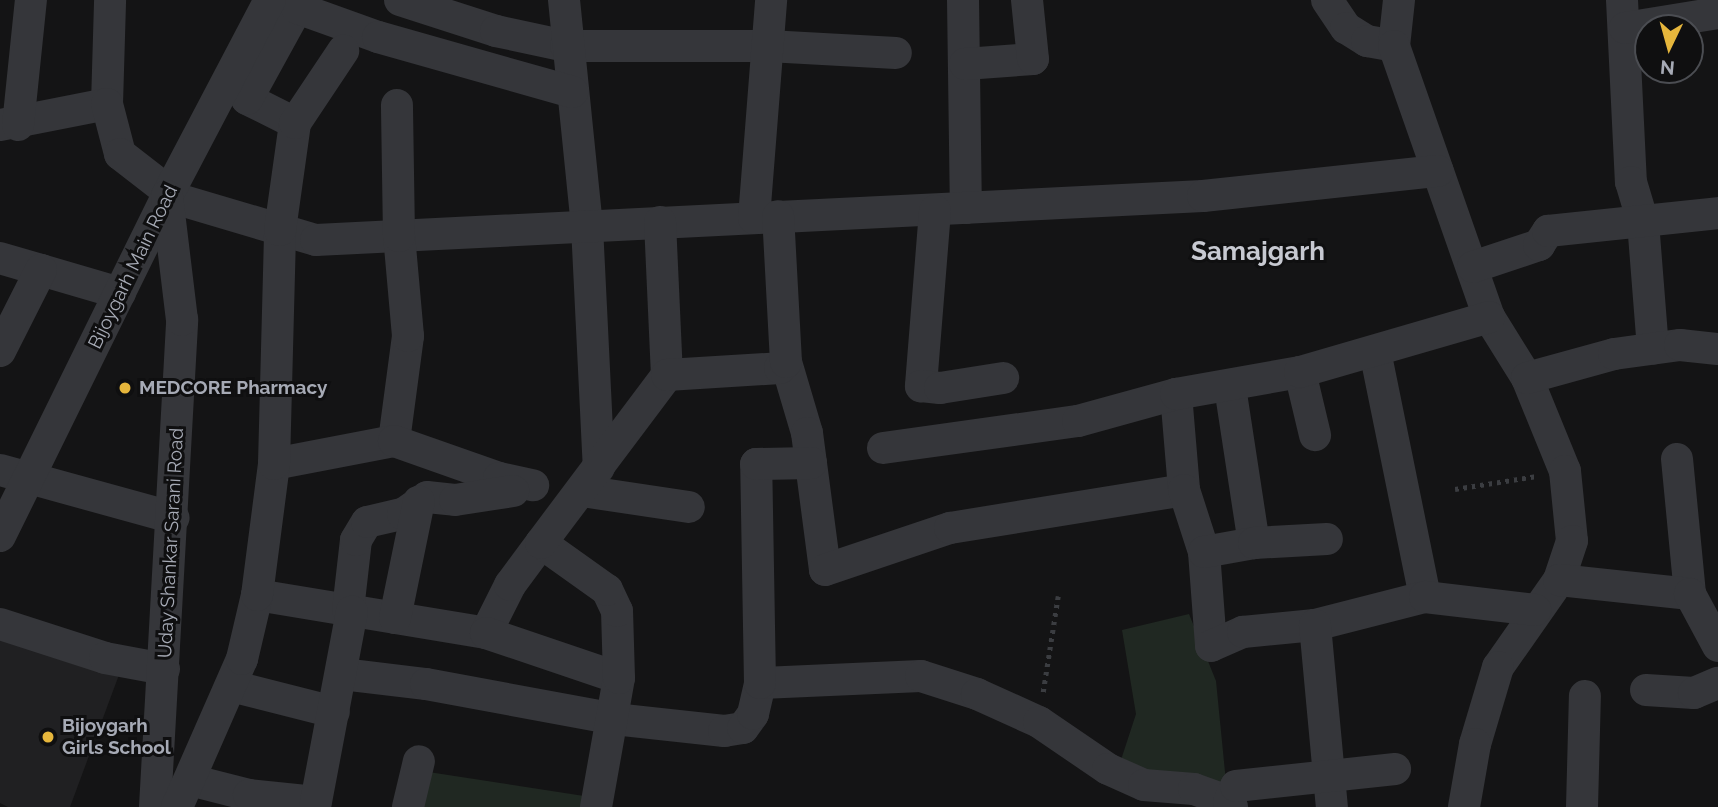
<!DOCTYPE html>
<html>
<head>
<meta charset="utf-8">
<style>
  body { margin:0 }
  #map { position:relative; width:1718px; height:807px; overflow:hidden; background:#141415; font-family:Raleway,sans-serif }
  div>[style] { position:absolute }
  [style*='--x'] { left:calc(var(--x)*1px); top:calc(var(--y)*1px); width:calc(var(--w)*1px); rotate:calc(var(--a)*1deg) }
  .built>* { inset:0; background:#202022 }
  .green>* { inset:0; background:#202822 }
  .path>* { height:4.5px; margin-top:-2.25px; transform-origin:0; background:repeating-linear-gradient(90deg,#3b3d41 0 3.5px,transparent 0 8.5px) }
  .minor>* { height:32px; margin:-16px; padding:0 16px; transform-origin:16px; border-radius:16px; background:#35363a }
  .dots>* { width:19px; height:19px; translate:-50% -50%; box-sizing:border-box; border:4px solid #0f0f10; border-radius:50% }
  span { translate:-50% -50%; white-space:nowrap; text-align:center; line-height:1.15; -webkit-text-stroke:6px #0f0f10; paint-order:stroke }
  .street-label { font-size:19px; color:#a6aab5 }
  .poi-label { font-size:19px; color:#a6aab5; font-weight:700 }
  .left { translate:0 -50%; text-align:left }
  .district-label { font-size:26px; color:#c7c9d1; font-weight:700 }
  .north { position:absolute; left:1634px; top:14px; width:70px; height:70px; box-sizing:border-box; background:#0f0f10; border:2px solid #4b4d52; border-radius:50%; rotate:185deg; font-size:19px; font-weight:700; line-height:28px; text-align:center; color:#a6aab5 }
  .north::after { content:''; display:block; margin:auto; width:24px; height:32px; background:#e6b63c; clip-path:polygon(50% 0,100% 100%,50% 72%,0 100%) }
</style>
</head>
<body>
<div id="map">
  <div class="built">
    <div style="clip-path:polygon(0 632px,120px 672px,70px 807px,8px 807px,0 803px)"></div>
  </div>
  <div class="green">
    <div style="clip-path:polygon(1189px 614px,1216px 681px,1227px 792px,1119px 766px,1136px 714px,1122px 630px)"></div>
    <div style="clip-path:polygon(422px 771px,584px 796px,585px 807px,414px 807px)"></div>
  </div>
  <div class="path">
    <div style="--x:1455;--y:489;--w:83;--a:-9"></div>
    <div style="--x:1043;--y:692;--w:97;--a:-81.1"></div>
  </div>
  <div class="minor">
    <div style="--x:400;--y:0;--w:101;--a:17.9"></div>
    <div style="--x:496;--y:31;--w:72;--a:12.1"></div>
    <div style="--x:566;--y:46;--w:202;--a:0"></div>
    <div style="--x:768;--y:46;--w:128;--a:3.1"></div>
    <div style="--x:564;--y:0;--w:227;--a:84.2"></div>
    <div style="--x:587;--y:226;--w:242;--a:87.2"></div>
    <div style="--x:963;--y:0;--w:208;--a:89.2"></div>
    <div style="--x:1327;--y:0;--w:34;--a:56"></div>
    <div style="--x:1346;--y:28;--w:25;--a:32"></div>
    <div style="--x:1367;--y:41;--w:27;--a:10"></div>
    <div style="--x:1399;--y:0;--w:46;--a:96.2"></div>
    <div style="--x:1394;--y:46;--w:287;--a:70.7"></div>
    <div style="--x:1489;--y:317;--w:72;--a:58.1"></div>
    <div style="--x:1527;--y:378;--w:100;--a:67.8"></div>
    <div style="--x:1565;--y:471;--w:70;--a:84.3"></div>
    <div style="--x:1572;--y:541;--w:41;--a:108.4"></div>
    <div style="--x:1559;--y:580;--w:106;--a:125"></div>
    <div style="--x:1498;--y:667;--w:80;--a:106.6"></div>
    <div style="--x:1475;--y:744;--w:64;--a:99.9"></div>
    <div style="--x:1622;--y:0;--w:182;--a:87.2"></div>
    <div style="--x:1631;--y:182;--w:42;--a:73.3"></div>
    <div style="--x:1643;--y:222;--w:127;--a:85.5"></div>
    <div style="--x:1625;--y:28;--w:94;--a:-9.2"></div>
    <div style="--x:965;--y:64;--w:68;--a:-4.2"></div>
    <div style="--x:1033;--y:59;--w:59;--a:-95.8"></div>
    <div style="--x:107;--y:104;--w:104;--a:-88.3"></div>
    <div style="--x:295;--y:123;--w:54;--a:-153.4"></div>
    <div style="--x:247;--y:99;--w:104;--a:-61.2"></div>
    <div style="--x:297;--y:8;--w:86;--a:19.7"></div>
    <div style="--x:378;--y:37;--w:202;--a:15.8"></div>
    <div style="--x:0;--y:125;--w:109;--a:-11.1"></div>
    <div style="--x:107;--y:104;--w:52;--a:75.4"></div>
    <div style="--x:120;--y:154;--w:62;--a:37.8"></div>
    <div style="--x:18;--y:125;--w:126;--a:-84.1"></div>
    <div style="--x:167;--y:196;--w:155;--a:16.5"></div>
    <div style="--x:316;--y:240;--w:888;--a:-2.84"></div>
    <div style="--x:1203;--y:196;--w:236;--a:-6.1"></div>
    <div style="--x:935;--y:211;--w:176;--a:94.6"></div>
    <div style="--x:921;--y:386;--w:19;--a:6"></div>
    <div style="--x:940;--y:388;--w:64;--a:-9"></div>
    <div style="--x:754;--y:218;--w:219;--a:-85.5"></div>
    <div style="--x:660;--y:222;--w:153;--a:87.4"></div>
    <div style="--x:0;--y:258;--w:125;--a:16.3"></div>
    <div style="--x:1473;--y:267;--w:70;--a:-18.4"></div>
    <div style="--x:1539;--y:245;--w:17;--a:-57"></div>
    <div style="--x:1548;--y:231;--w:171;--a:-6"></div>
    <div style="--x:0;--y:351;--w:91;--a:-63.2"></div>
    <div style="--x:1375;--y:351;--w:251;--a:78.5"></div>
    <div style="--x:786;--y:362;--w:74;--a:73.5"></div>
    <div style="--x:807;--y:433;--w:138;--a:82.5"></div>
    <div style="--x:825;--y:570;--w:132;--a:-18.6"></div>
    <div style="--x:950;--y:528;--w:237;--a:-9.2"></div>
    <div style="--x:1300;--y:372;--w:65;--a:76.6"></div>
    <div style="--x:1527;--y:378;--w:90;--a:-15.4"></div>
    <div style="--x:1614;--y:354;--w:67;--a:-7.8"></div>
    <div style="--x:1680;--y:345;--w:38;--a:6"></div>
    <div style="--x:1230;--y:387;--w:158;--a:81.3"></div>
    <div style="--x:1176;--y:394;--w:96;--a:85.2"></div>
    <div style="--x:1184;--y:490;--w:65;--a:72.1"></div>
    <div style="--x:1204;--y:552;--w:94;--a:85.7"></div>
    <div style="--x:1211;--y:646;--w:35;--a:-24"></div>
    <div style="--x:1243;--y:632;--w:72;--a:-5.6"></div>
    <div style="--x:1315;--y:625;--w:114;--a:-14.3"></div>
    <div style="--x:1425;--y:597;--w:111;--a:6.7"></div>
    <div style="--x:394;--y:441;--w:106;--a:-82.4"></div>
    <div style="--x:408;--y:336;--w:100;--a:-95.1"></div>
    <div style="--x:399;--y:236;--w:131;--a:-90.9"></div>
    <div style="--x:883;--y:448;--w:197;--a:-7.9"></div>
    <div style="--x:1078;--y:421;--w:102;--a:-15.4"></div>
    <div style="--x:1176;--y:394;--w:126;--a:-10.1"></div>
    <div style="--x:1300;--y:372;--w:197;--a:-16.2"></div>
    <div style="--x:1677;--y:459;--w:136;--a:84.5"></div>
    <div style="--x:274;--y:464;--w:122;--a:-10.9"></div>
    <div style="--x:394;--y:441;--w:111;--a:19.4"></div>
    <div style="--x:499;--y:478;--w:35;--a:12"></div>
    <div style="--x:0;--y:470;--w:180;--a:15.4"></div>
    <div style="--x:582;--y:491;--w:108;--a:8.5"></div>
    <div style="--x:0;--y:536;--w:383;--a:-63.8"></div>
    <div style="--x:169;--y:192;--w:217;--a:-62.3"></div>
    <div style="--x:1204;--y:552;--w:51;--a:-10.2"></div>
    <div style="--x:1254;--y:543;--w:73;--a:-3.1"></div>
    <div style="--x:1559;--y:580;--w:132;--a:6.1"></div>
    <div style="--x:1690;--y:594;--w:59;--a:61.7"></div>
    <div style="--x:257;--y:595;--w:232;--a:9.4"></div>
    <div style="--x:486;--y:633;--w:54;--a:-63.4"></div>
    <div style="--x:510;--y:585;--w:52;--a:-53.6"></div>
    <div style="--x:348;--y:610;--w:70;--a:-83.5"></div>
    <div style="--x:356;--y:540;--w:21;--a:-59"></div>
    <div style="--x:367;--y:522;--w:37;--a:-13"></div>
    <div style="--x:403;--y:514;--w:29;--a:-35"></div>
    <div style="--x:427;--y:497;--w:28;--a:6"></div>
    <div style="--x:455;--y:500;--w:59;--a:-8.8"></div>
    <div style="--x:395;--y:618;--w:119;--a:-78.4"></div>
    <div style="--x:0;--y:624;--w:110;--a:17.9"></div>
    <div style="--x:105;--y:658;--w:60;--a:10.6"></div>
    <div style="--x:1315;--y:625;--w:183;--a:84.7"></div>
    <div style="--x:486;--y:633;--w:140;--a:18.7"></div>
    <div style="--x:342;--y:674;--w:85;--a:6.8"></div>
    <div style="--x:426;--y:684;--w:191;--a:10.5"></div>
    <div style="--x:614;--y:719;--w:111;--a:6.2"></div>
    <div style="--x:724;--y:731;--w:19;--a:-9"></div>
    <div style="--x:743;--y:728;--w:17;--a:-54"></div>
    <div style="--x:753;--y:714;--w:32;--a:-77"></div>
    <div style="--x:760;--y:683;--w:161;--a:-2.5"></div>
    <div style="--x:921;--y:676;--w:59;--a:17.8"></div>
    <div style="--x:977;--y:694;--w:68;--a:24.3"></div>
    <div style="--x:1039;--y:722;--w:83;--a:34.3"></div>
    <div style="--x:1108;--y:769;--w:39;--a:24"></div>
    <div style="--x:1144;--y:785;--w:50;--a:4.6"></div>
    <div style="--x:1194;--y:789;--w:37;--a:20"></div>
    <div style="--x:1229;--y:802;--w:6;--a:59"></div>
    <div style="--x:760;--y:683;--w:219;--a:-91"></div>
    <div style="--x:756;--y:464;--w:55;--a:-1"></div>
    <div style="--x:231;--y:686;--w:106;--a:14.2"></div>
    <div style="--x:1646;--y:690;--w:48;--a:3.6"></div>
    <div style="--x:1694;--y:693;--w:26;--a:-23"></div>
    <div style="--x:190;--y:780;--w:61;--a:14.3"></div>
    <div style="--x:249;--y:795;--w:67;--a:6"></div>
    <div style="--x:1229;--y:802;--w:17;--a:-66"></div>
    <div style="--x:1236;--y:786;--w:160;--a:-6.1"></div>
    <div style="--x:155;--y:807;--w:488;--a:-86.8"></div>
    <div style="--x:182;--y:320;--w:125;--a:-96.9"></div>
    <div style="--x:177;--y:807;--w:162;--a:-66.3"></div>
    <div style="--x:242;--y:659;--w:66;--a:-76.8"></div>
    <div style="--x:257;--y:595;--w:132;--a:-82.6"></div>
    <div style="--x:274;--y:464;--w:234;--a:-88.5"></div>
    <div style="--x:280;--y:230;--w:108;--a:-82"></div>
    <div style="--x:295;--y:123;--w:87;--a:-56.3"></div>
    <div style="--x:315;--y:807;--w:199;--a:-79.3"></div>
    <div style="--x:408;--y:807;--w:47;--a:-76.6"></div>
    <div style="--x:596;--y:807;--w:131;--a:-79.9"></div>
    <div style="--x:619;--y:678;--w:67;--a:-91.7"></div>
    <div style="--x:617;--y:611;--w:23;--a:-115"></div>
    <div style="--x:607;--y:590;--w:81;--a:-144.5"></div>
    <div style="--x:541;--y:543;--w:210;--a:-53.1"></div>
    <div style="--x:667;--y:375;--w:113;--a:-3.5"></div>
    <div style="--x:780;--y:368;--w:8;--a:-45"></div>
    <div style="--x:786;--y:362;--w:146;--a:-93.1"></div>
    <div style="--x:1582;--y:807;--w:111;--a:-88.5"></div>
  </div>
  <div class="dots">
    <div style="left:125px;top:388px;background:#e6b63c"></div>
    <div style="left:48px;top:737px;background:#e6b63c"></div>
  </div>
  <div class="street-label">
    <span style="left:133px;top:267px;rotate:-64deg">Bijoygarh Main Road</span>
    <span style="left:171px;top:543px;rotate:-87deg">Uday Shankar Sarani Road</span>
  </div>
  <div class="poi-label">
    <span class="left" style="left:139px;top:388px">MEDCORE Pharmacy</span>
    <span class="left" style="left:62px;top:737px">Bijoygarh<br>Girls School</span>
  </div>
  <div class="district-label">
    <span style="left:1258px;top:252px">Samajgarh</span>
  </div>
  <div class="north">N</div>
</div>
</body>
</html>
